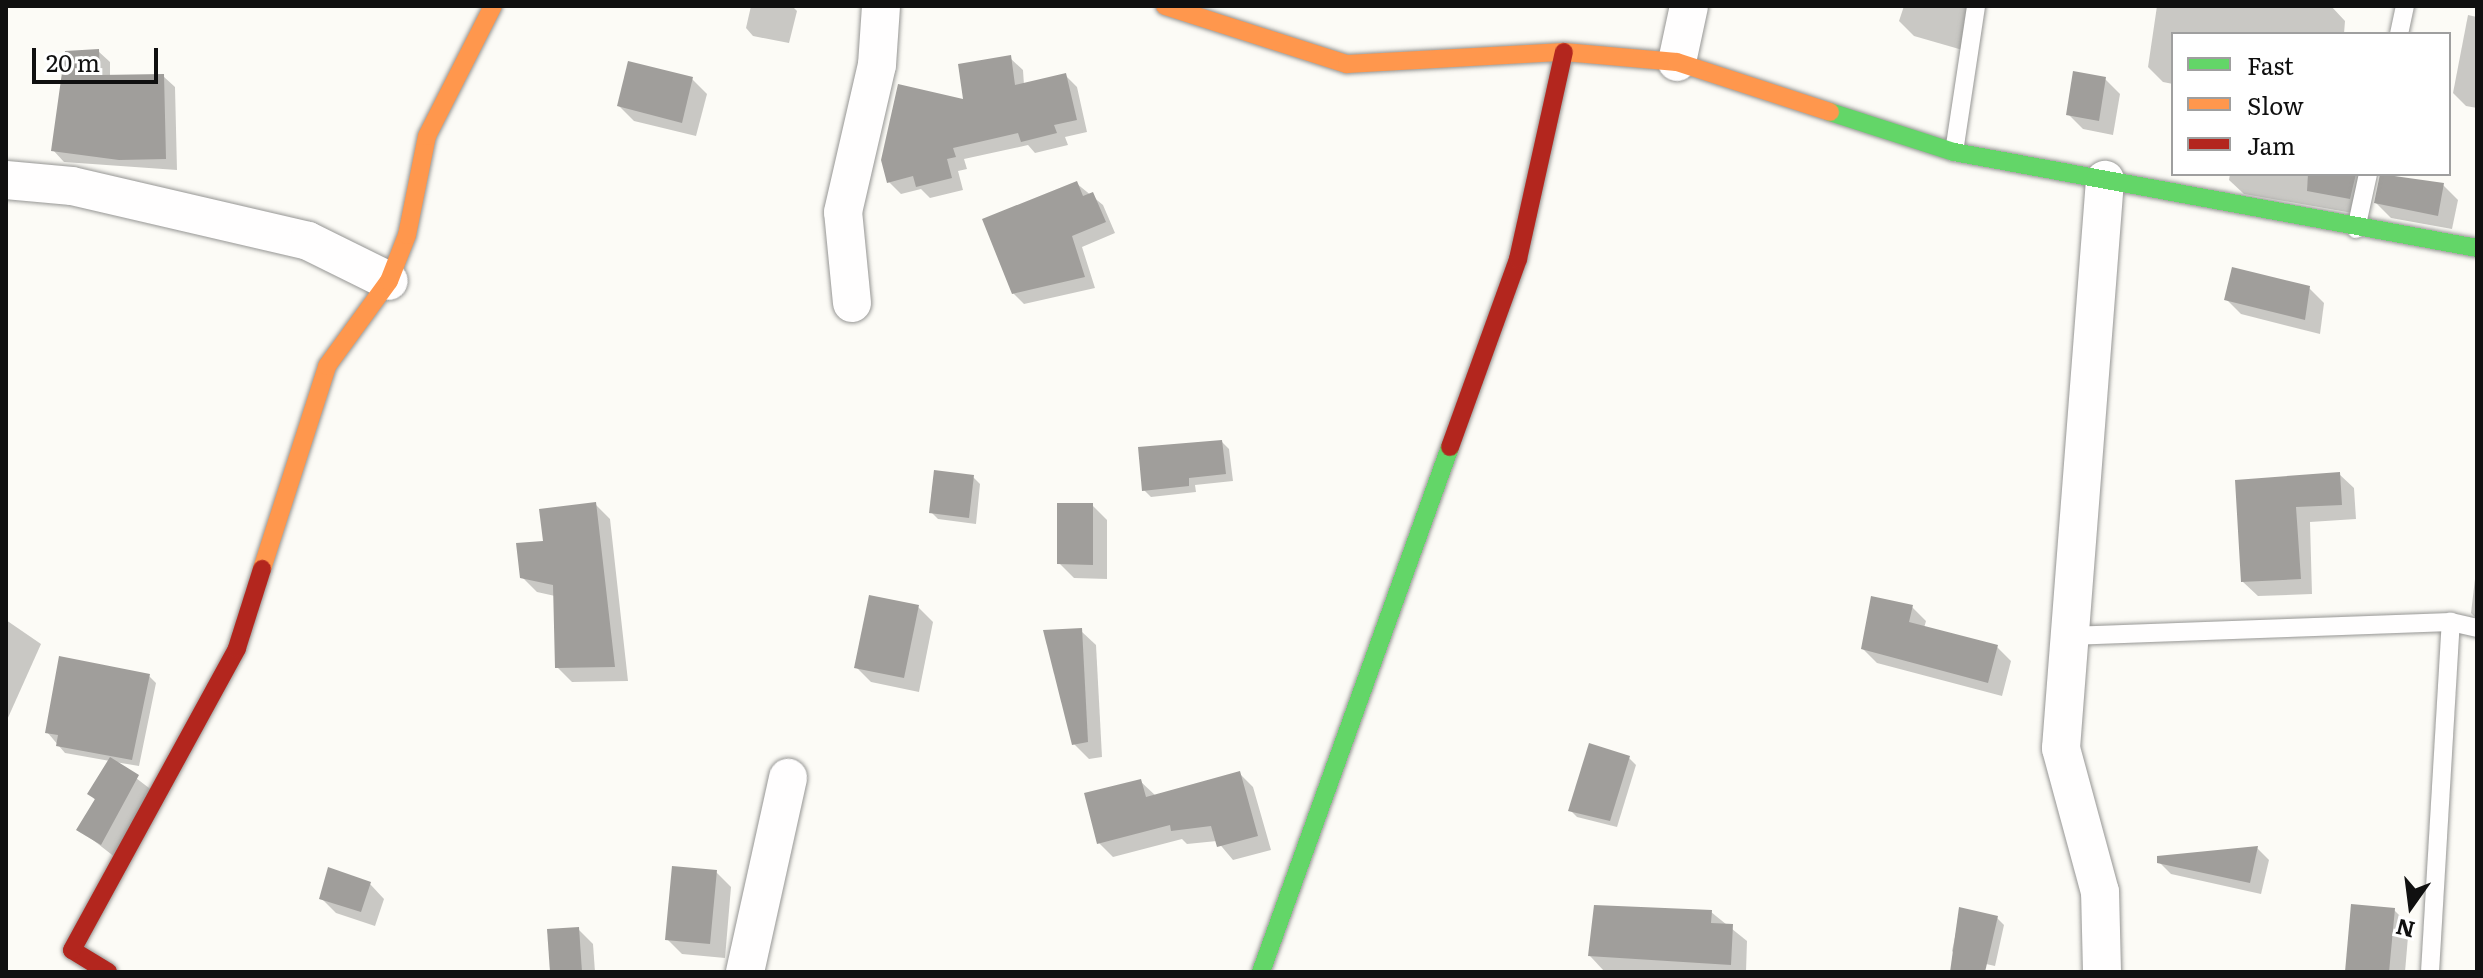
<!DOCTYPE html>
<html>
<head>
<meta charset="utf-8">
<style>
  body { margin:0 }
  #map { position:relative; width:2483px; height:978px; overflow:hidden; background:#fcfbf6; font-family:Literata,serif }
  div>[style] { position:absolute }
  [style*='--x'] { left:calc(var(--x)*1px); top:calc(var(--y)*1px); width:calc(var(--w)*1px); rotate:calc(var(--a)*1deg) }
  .shadow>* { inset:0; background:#0003 }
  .building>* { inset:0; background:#a09e9b }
  .roads { filter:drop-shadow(0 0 2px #969694) drop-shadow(0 0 2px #969694) }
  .lane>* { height:18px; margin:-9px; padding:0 9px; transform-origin:9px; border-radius:9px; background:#fffefe }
  .street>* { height:38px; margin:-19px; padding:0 19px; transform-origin:19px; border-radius:19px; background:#fffefe }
  .fast>* { height:18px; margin:-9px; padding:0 9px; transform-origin:9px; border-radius:9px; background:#63d668 }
  .slow>* { height:18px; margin:-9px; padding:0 9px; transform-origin:9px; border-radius:9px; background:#ff974d }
  .jam>* { height:18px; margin:-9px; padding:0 9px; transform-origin:9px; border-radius:9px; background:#b3261e }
  span { translate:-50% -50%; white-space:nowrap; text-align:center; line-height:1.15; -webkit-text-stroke:8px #fff; paint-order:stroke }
  .frame { position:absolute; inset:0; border:8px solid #101010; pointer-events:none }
  .legend { position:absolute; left:2171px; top:32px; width:280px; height:144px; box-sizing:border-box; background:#fff; border:2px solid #9f9f9f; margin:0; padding:10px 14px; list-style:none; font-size:24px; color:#101010 }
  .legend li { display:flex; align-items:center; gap:16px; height:40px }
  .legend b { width:40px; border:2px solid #9f9f9f }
  .north { position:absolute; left:2371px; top:866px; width:80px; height:80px; -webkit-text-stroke:6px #fff; paint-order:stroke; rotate:194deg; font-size:22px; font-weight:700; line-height:32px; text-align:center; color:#101010 }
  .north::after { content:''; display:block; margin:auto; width:28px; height:36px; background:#101010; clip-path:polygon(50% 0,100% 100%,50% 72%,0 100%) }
  .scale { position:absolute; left:32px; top:48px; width:126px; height:36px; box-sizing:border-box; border:4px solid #101010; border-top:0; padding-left:10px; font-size:24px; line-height:28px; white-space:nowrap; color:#101010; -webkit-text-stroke:6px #fff; paint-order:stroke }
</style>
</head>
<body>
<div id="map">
  <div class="shadow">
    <div style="clip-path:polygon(751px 6px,792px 6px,797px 11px,789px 43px,753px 36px,746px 28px)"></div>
    <div style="clip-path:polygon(1904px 6px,1978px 6px,1966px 51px,1914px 36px,1899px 21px)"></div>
    <div style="clip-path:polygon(2157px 6px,2331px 6px,2345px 21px,2344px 34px,2173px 34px,2173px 84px,2163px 82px,2148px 67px)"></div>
    <div style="clip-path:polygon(2468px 15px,2477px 17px,2477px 108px,2466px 106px,2453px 93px)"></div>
    <div style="clip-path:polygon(98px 51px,110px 62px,110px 77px,163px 76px,175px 87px,177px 170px,64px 162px,53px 150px)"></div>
    <div style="clip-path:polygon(1010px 58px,1023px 70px,1024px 85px,1065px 75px,1077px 87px,1087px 132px,1065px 137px,1068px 145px,1035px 153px,1028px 145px,964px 159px,967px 169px,958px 171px,963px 190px,930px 198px,921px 189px,901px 194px,889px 182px)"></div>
    <div style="clip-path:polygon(692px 79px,707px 94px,696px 136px,634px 121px,619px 106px)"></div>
    <div style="clip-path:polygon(2105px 79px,2120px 94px,2113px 135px,2083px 129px,2068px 114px)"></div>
    <div style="clip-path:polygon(2230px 174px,2363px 174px,2364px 215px,2244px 194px,2229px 180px)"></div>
    <div style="clip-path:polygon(2381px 174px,2443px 185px,2458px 200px,2452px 229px,2391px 218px,2376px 203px)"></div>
    <div style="clip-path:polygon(1076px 183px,1103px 205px,1115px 233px,1082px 247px,1095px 288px,1024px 304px,1013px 293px)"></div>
    <div style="clip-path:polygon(2309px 288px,2324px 303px,2320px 334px,2241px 314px,2226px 299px)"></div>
    <div style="clip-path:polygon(1222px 442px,1229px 449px,1233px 481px,1195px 485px,1196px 492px,1151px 497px,1144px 490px)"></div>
    <div style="clip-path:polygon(2339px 474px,2354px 488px,2356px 519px,2310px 522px,2312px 594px,2258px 596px,2243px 582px,2237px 482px)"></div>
    <div style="clip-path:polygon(973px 477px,980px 484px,976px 524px,938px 519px,931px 512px)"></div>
    <div style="clip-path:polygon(595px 504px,610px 519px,628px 681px,572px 682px,557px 667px,555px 596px,537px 592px,522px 577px,545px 542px)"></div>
    <div style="clip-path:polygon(1092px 505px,1107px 520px,1107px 579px,1074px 578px,1059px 563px)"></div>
    <div style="clip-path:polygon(2475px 579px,2477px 580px,2477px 619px,2471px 613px)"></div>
    <div style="clip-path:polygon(918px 607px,933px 622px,919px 692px,871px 682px,856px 667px)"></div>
    <div style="clip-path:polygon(1912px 607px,1926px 621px,1924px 628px,1997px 647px,2011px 661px,2002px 696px,1877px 663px,1863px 649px)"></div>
    <div style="clip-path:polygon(6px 620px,41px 644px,7px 720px,6px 719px)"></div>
    <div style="clip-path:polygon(1081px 631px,1096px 645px,1102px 757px,1089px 759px,1074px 744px)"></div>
    <div style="clip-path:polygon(149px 676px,156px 683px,139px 766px,115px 762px,153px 791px,116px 858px,79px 829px,96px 801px,90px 794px,110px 761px,65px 753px,47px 732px)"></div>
    <div style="clip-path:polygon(1629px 758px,1636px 765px,1617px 827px,1577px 817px,1570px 810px)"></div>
    <div style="clip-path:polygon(1239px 773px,1253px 787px,1271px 850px,1233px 860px,1217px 841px,1187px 844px,1182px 839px,1113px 857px,1099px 843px,1140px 781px,1156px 796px)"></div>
    <div style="clip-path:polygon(2257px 848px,2269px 860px,2261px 894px,2171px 874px,2159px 862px)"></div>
    <div style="clip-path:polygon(716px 872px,731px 887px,725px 958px,682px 954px,667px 939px)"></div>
    <div style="clip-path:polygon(370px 884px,384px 899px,375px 926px,336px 913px,321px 898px)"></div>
    <div style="clip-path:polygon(1961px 910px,1997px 918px,2004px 925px,1995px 966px,1959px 958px,1952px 951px)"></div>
    <div style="clip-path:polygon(2394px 910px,2409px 925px,2405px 972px,2347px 972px)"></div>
    <div style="clip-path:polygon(1711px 912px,1747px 941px,1746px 972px,1604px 971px,1590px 956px)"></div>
    <div style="clip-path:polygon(578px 929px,593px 944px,595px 972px,552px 972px)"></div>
  </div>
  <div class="building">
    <div style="clip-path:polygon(99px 49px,100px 75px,164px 74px,166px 159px,119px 160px,51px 151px,65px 51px)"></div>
    <div style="clip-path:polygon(1011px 55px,1015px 85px,1066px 73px,1077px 120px,1054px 125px,1057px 133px,1021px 142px,1018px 133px,953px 148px,956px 157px,947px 159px,952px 178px,916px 187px,913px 176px,887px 183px,881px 160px,898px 84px,963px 99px,958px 64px)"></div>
    <div style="clip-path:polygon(628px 61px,693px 77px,682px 123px,617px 106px)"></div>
    <div style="clip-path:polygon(2073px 71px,2106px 77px,2099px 121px,2066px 115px)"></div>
    <div style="clip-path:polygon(2308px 174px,2356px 174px,2350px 199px,2307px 191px)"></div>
    <div style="clip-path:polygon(2380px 174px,2444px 183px,2438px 216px,2374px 203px)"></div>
    <div style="clip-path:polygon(1077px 181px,1083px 196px,1093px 192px,1106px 222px,1072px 236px,1085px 277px,1012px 294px,982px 219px)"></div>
    <div style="clip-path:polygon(2232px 267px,2310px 286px,2305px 320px,2224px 300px)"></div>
    <div style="clip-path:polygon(1222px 440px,1226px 474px,1189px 478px,1189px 486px,1142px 491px,1138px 447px)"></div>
    <div style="clip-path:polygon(934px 470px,974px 475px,969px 518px,929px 513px)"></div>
    <div style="clip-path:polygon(2340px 472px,2342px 505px,2296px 507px,2301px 579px,2241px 582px,2235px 480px)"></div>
    <div style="clip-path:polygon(596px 502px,615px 667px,555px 668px,553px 585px,520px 578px,516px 543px,543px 541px,539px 509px)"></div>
    <div style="clip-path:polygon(1057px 503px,1093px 503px,1093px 565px,1057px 564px)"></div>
    <div style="clip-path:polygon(869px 595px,919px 605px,904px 678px,854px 668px)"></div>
    <div style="clip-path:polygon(1871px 596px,1913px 605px,1909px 622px,1998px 645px,1988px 683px,1861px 649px)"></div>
    <div style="clip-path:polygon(1082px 628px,1088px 742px,1072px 745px,1043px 630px)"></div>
    <div style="clip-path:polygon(59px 656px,150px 674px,132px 760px,56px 746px,58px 735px,45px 733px)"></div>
    <div style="clip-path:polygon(1589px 743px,1630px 756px,1610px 821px,1568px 811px)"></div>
    <div style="clip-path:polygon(110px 757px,139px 775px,101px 845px,76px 830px,95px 799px,87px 794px)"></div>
    <div style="clip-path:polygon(1240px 771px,1258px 836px,1217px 847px,1211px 826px,1171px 831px,1170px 825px,1097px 844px,1084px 793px,1141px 779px,1146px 797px)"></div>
    <div style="clip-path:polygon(2258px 846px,2250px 883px,2157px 863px,2157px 856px)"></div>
    <div style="clip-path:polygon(672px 866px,717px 870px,710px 944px,665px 940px)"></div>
    <div style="clip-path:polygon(328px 867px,371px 882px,361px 912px,319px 899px)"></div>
    <div style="clip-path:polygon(2351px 904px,2395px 908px,2389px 972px,2345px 972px)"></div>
    <div style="clip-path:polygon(1594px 905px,1712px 910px,1711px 923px,1733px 924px,1731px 965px,1588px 956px)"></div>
    <div style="clip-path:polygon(1959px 907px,1998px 916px,1985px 972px,1950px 972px)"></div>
    <div style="clip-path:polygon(579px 927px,582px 972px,550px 972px,547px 929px)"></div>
  </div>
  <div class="roads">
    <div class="lane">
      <div style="--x:2399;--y:34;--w:29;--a:-78"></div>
      <div style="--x:1954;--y:152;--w:148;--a:-81.4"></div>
      <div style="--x:2356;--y:229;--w:56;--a:-77.7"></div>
      <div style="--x:2069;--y:636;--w:382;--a:-2.1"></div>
      <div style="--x:2451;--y:622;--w:27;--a:13"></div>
      <div style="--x:2430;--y:972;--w:351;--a:-86.6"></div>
    </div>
    <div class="street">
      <div style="--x:1677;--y:62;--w:57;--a:-77.9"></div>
      <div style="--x:6;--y:180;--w:66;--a:5.2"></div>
      <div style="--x:72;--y:186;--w:242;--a:13.1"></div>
      <div style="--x:308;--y:241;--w:90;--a:26.3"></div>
      <div style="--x:852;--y:303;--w:91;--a:-95.6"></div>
      <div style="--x:843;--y:212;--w:151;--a:-77"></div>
      <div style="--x:877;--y:65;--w:59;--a:-86.1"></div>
      <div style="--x:745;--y:972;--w:199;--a:-77.5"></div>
      <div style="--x:2102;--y:972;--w:80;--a:-91.4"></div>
      <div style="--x:2100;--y:892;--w:149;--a:-105.2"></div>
      <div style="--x:2061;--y:748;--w:570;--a:-85.57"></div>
    </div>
    <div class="fast">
      <div style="--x:1830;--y:112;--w:130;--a:17.9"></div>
      <div style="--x:1954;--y:152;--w:532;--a:10.4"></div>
      <div style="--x:1261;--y:972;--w:558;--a:-70.2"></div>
    </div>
    <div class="slow">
      <div style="--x:1165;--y:6;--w:191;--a:17.7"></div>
      <div style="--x:1347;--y:64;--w:217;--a:-3.2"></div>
      <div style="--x:1564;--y:52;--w:113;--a:5.1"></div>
      <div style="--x:1677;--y:62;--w:161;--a:18.1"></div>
      <div style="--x:262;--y:569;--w:213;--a:-72.2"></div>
      <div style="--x:327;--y:366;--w:105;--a:-53.9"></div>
      <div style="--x:389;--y:281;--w:49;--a:-68.6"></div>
      <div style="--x:407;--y:235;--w:101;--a:-78.6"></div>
      <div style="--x:427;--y:136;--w:146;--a:-63.1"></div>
    </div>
    <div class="jam">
      <div style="--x:1450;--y:447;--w:200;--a:-70.1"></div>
      <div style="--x:1518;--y:259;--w:212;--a:-77.5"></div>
      <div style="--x:108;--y:972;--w:42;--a:-148.6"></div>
      <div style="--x:72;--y:950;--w:344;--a:-61.3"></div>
      <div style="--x:237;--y:648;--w:83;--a:-72.4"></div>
    </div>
  </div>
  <div class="frame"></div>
  <ul class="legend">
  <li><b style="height:10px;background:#63d668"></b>Fast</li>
  <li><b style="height:10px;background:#ff974d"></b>Slow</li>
  <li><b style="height:10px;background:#b3261e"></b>Jam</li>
  </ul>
  <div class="north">N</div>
  <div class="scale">20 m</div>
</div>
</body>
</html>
